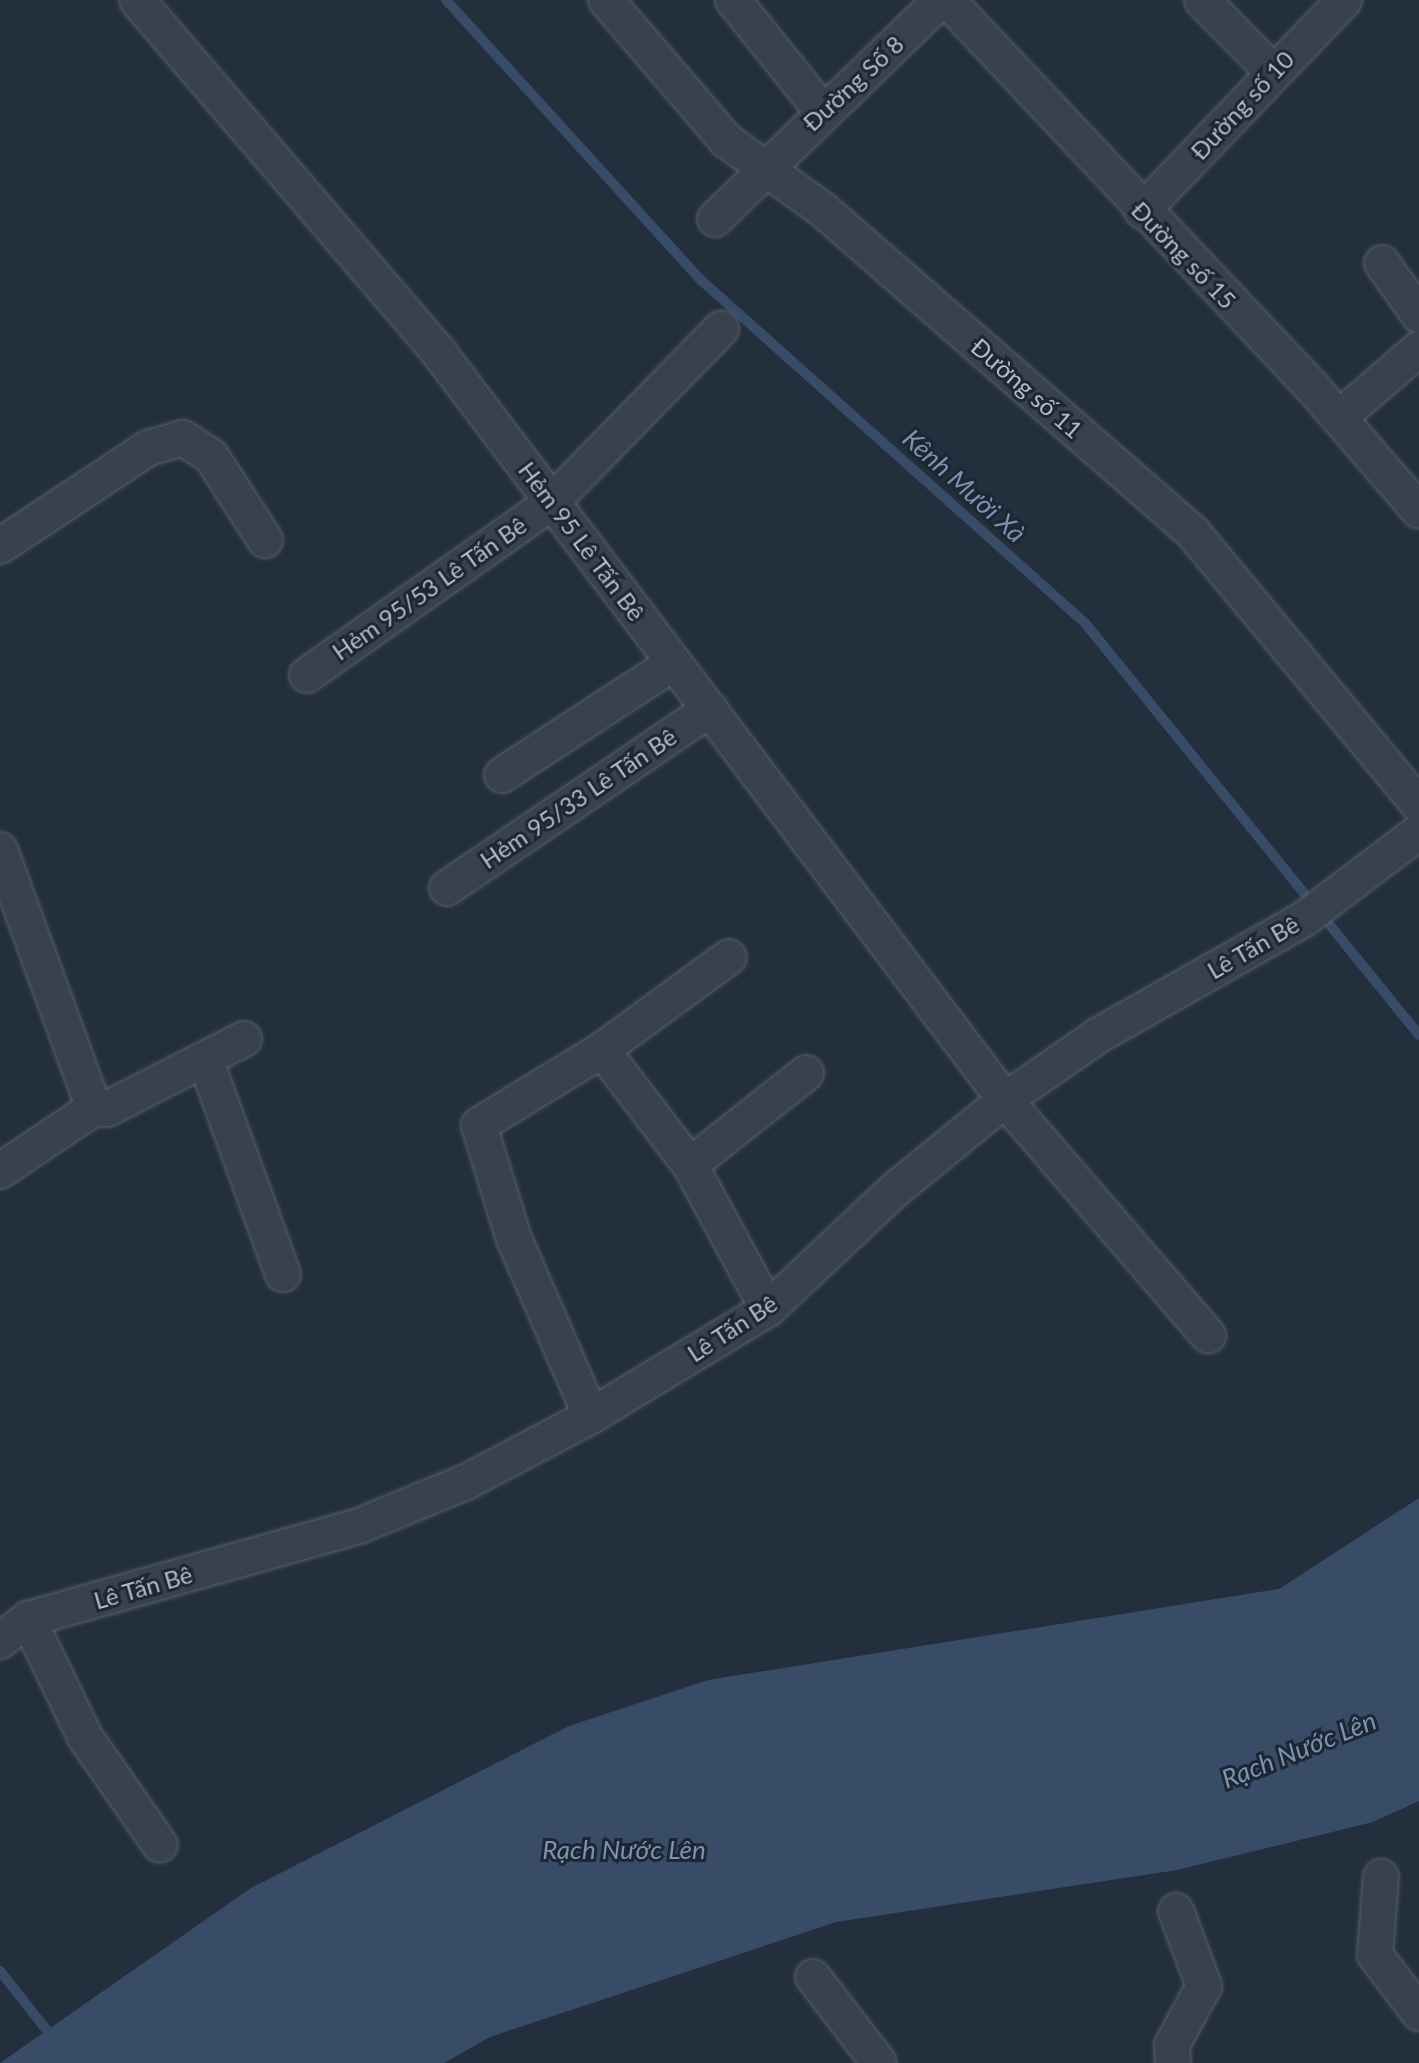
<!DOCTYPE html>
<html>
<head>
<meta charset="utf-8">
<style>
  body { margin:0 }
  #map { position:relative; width:1419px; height:2063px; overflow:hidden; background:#242f3e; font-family:Lato,sans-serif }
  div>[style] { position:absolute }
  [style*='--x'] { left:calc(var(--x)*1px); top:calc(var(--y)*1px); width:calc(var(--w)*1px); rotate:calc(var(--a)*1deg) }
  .water>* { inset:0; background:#394c67 }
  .stream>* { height:10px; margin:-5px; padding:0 5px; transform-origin:5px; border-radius:5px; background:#394c67 }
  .roads { filter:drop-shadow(0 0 2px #565f6c) drop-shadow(0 0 2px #565f6c) }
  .minor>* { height:34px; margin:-17px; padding:0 17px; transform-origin:17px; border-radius:17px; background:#38414e }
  span { translate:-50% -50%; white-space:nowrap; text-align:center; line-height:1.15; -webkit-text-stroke:6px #1d2633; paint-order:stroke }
  .street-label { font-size:24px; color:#b4bcc9 }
  .water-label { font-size:26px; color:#7c92b1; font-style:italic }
</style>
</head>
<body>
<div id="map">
  <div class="water">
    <div style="clip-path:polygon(1419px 1498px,1419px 1801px,1373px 1822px,1177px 1870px,836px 1922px,490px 2037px,444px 2063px,0 2063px,251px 1888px,569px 1726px,708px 1680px,1279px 1589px)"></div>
  </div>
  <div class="stream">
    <div style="--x:446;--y:0;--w:380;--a:47.7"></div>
    <div style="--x:702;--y:281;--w:513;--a:41.76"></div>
    <div style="--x:1085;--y:623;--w:530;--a:50.97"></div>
    <div style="--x:0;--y:1971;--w:85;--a:51.7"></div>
  </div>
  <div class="roads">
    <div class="minor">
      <div style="--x:137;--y:0;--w:466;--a:49.4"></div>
      <div style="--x:440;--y:354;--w:936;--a:52.86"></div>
      <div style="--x:1005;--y:1100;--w:311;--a:49.2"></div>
      <div style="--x:606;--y:0;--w:186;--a:49.4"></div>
      <div style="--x:727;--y:141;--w:117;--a:35.6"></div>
      <div style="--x:822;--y:209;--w:494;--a:41.1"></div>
      <div style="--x:1194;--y:534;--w:352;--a:50.3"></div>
      <div style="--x:733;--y:0;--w:145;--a:51.2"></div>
      <div style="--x:947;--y:0;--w:533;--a:46.67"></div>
      <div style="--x:1313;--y:388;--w:162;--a:49.2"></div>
      <div style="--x:1202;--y:0;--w:100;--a:45.4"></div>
      <div style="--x:1142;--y:211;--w:292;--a:-46.2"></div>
      <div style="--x:715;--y:219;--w:315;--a:-44.1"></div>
      <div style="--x:1382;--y:263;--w:64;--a:54.6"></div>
      <div style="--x:1339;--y:418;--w:106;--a:-40.8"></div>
      <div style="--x:0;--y:546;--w:178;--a:-33.5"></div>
      <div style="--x:148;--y:448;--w:36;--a:-16"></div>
      <div style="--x:183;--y:438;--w:33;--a:33"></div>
      <div style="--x:211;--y:456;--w:100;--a:57.3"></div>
      <div style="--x:307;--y:675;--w:300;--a:-35.2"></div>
      <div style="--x:552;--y:502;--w:242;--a:-45.7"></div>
      <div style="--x:502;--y:775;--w:205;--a:-33.1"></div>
      <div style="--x:0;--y:850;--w:275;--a:70"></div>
      <div style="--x:447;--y:888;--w:318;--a:-34.2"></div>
      <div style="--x:602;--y:1050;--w:145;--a:52.6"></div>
      <div style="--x:690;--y:1165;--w:164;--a:61.6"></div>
      <div style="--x:205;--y:1059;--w:229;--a:70.1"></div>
      <div style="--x:690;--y:1165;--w:148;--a:-38.4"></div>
      <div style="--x:0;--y:1171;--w:113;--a:-33.8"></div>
      <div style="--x:94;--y:1108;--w:13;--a:4"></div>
      <div style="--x:107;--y:1109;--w:154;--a:-27.1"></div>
      <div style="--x:591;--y:1416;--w:193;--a:-113.5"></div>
      <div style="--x:514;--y:1239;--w:119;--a:-107.1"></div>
      <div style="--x:479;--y:1125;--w:144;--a:-31.4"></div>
      <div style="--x:602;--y:1050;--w:157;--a:-36.2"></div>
      <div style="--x:28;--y:1619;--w:131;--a:64.2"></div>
      <div style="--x:85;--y:1737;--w:131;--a:55.2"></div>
      <div style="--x:0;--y:1641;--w:36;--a:-38"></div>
      <div style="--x:28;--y:1619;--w:344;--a:-15.7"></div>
      <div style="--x:359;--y:1526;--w:116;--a:-22.4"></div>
      <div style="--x:466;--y:1482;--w:141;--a:-27.8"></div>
      <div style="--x:591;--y:1416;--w:207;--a:-31.2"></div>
      <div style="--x:768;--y:1309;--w:177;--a:-43.2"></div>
      <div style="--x:897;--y:1188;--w:139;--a:-39.2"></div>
      <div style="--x:1005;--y:1100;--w:114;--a:-34.7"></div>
      <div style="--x:1099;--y:1035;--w:236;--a:-29.5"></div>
      <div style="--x:1304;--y:919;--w:144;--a:-37.1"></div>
      <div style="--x:1381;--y:1877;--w:78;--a:94.4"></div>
      <div style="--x:1375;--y:1955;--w:73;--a:52.8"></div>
      <div style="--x:813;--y:1977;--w:108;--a:52.5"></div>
      <div style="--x:1173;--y:2063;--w:18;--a:-93"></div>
      <div style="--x:1172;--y:2045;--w:67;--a:-61.5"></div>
      <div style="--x:1204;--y:1986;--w:80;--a:-110.5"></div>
    </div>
  </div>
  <div class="street-label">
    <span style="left:853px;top:83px;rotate:-43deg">Đường Số 8</span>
    <span style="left:1242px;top:105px;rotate:-47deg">Đường số 10</span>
    <span style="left:1184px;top:255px;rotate:46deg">Đường số 15</span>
    <span style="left:1027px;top:388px;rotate:41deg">Đường số 11</span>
    <span style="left:582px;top:541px;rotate:53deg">Hẻm 95 Lê Tấn Bê</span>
    <span style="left:429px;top:588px;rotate:-35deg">Hẻm 95/53 Lê Tấn Bê</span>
    <span style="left:578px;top:798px;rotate:-34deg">Hẻm 95/33 Lê Tấn Bê</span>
    <span style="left:1253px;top:947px;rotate:-30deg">Lê Tấn Bê</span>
    <span style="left:732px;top:1328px;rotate:-33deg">Lê Tấn Bê</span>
    <span style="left:143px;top:1587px;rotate:-16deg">Lê Tấn Bê</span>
  </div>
  <div class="water-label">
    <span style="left:964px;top:486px;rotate:42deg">Kênh Mười Xà</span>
    <span style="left:1299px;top:1750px;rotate:-22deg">Rạch Nước Lên</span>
    <span style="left:624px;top:1850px">Rạch Nước Lên</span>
  </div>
</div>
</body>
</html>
